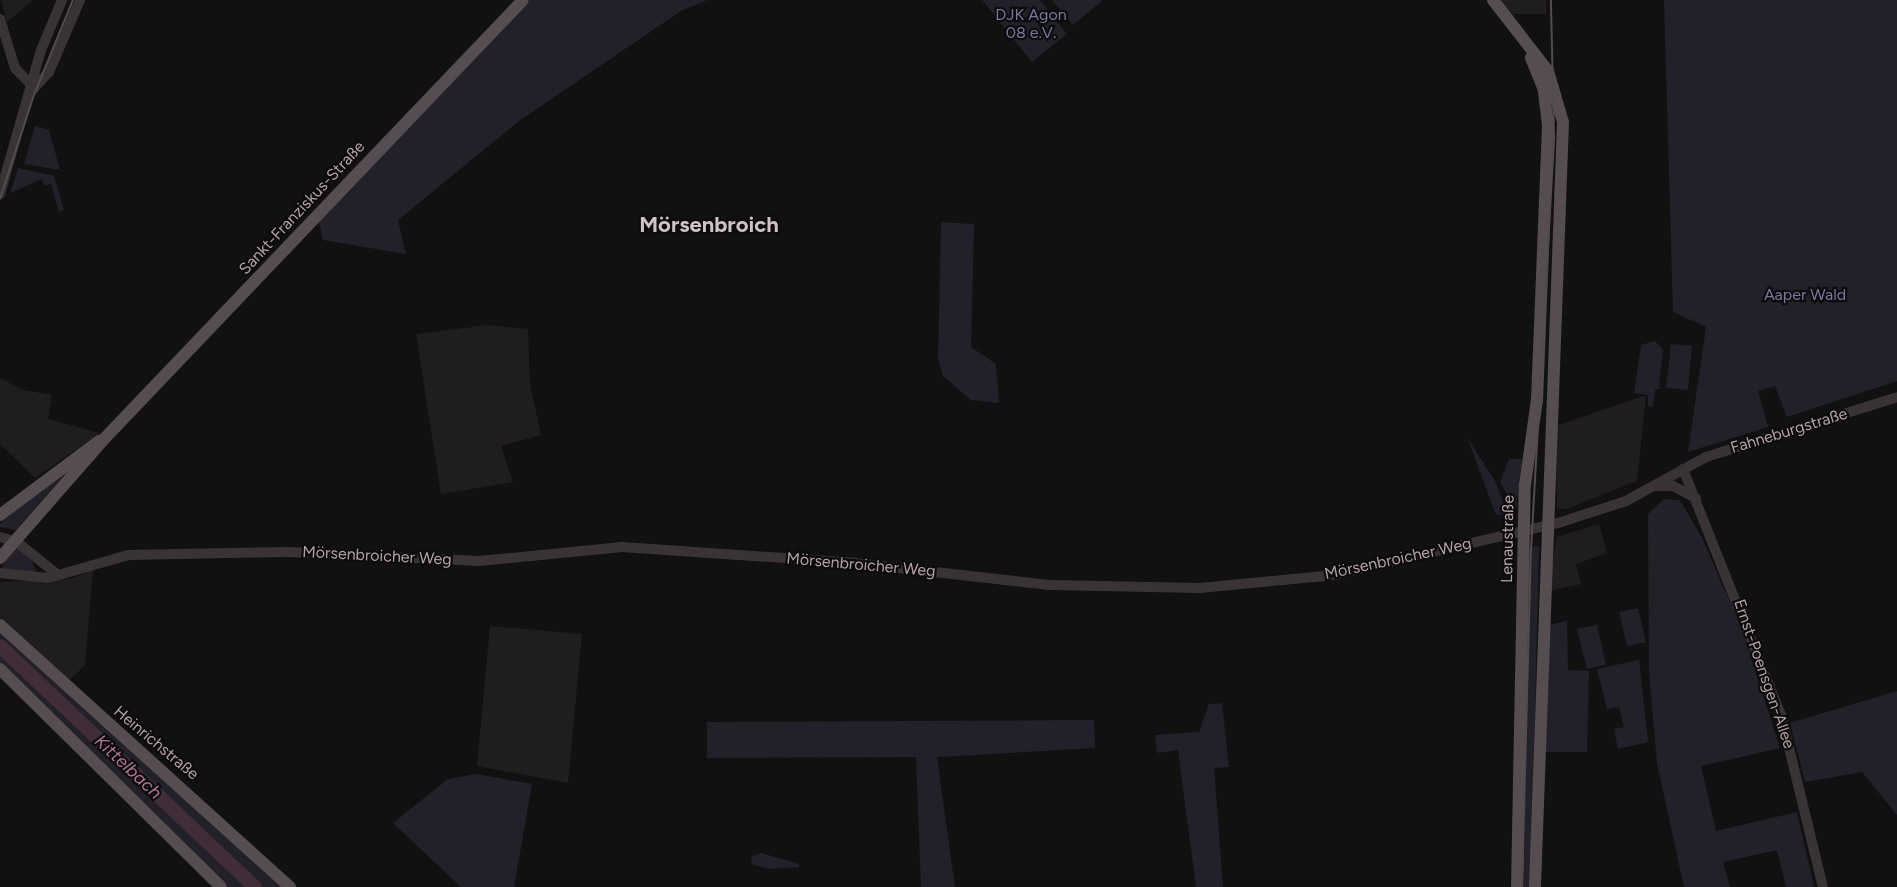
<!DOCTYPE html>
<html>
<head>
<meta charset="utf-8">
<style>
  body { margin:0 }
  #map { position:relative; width:1897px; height:887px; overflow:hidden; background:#121111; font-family:Figtree,sans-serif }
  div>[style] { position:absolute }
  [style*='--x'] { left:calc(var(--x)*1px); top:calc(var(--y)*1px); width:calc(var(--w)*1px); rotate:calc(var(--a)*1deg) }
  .built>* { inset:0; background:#1f1d1d }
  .green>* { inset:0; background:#22212a }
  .river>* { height:14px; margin:-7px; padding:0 7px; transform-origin:7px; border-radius:7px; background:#402d38 }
  .minor>* { height:10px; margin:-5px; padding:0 5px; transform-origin:5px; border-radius:5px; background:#3a3335 }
  .major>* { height:12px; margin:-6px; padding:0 6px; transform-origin:6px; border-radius:6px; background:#564d50 }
  .tram>* { height:1.5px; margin:-0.75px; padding:0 0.75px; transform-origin:0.75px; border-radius:0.75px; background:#544b4f }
  span { translate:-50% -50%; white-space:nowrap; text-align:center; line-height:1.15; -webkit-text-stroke:4.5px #0d0c0c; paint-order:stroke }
  .park-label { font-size:16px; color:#7877a0 }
  .street-label { font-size:16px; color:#b4a1a7 }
  .water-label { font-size:18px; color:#b17697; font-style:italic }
  .district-label { font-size:22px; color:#cfc2c6; font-weight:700 }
</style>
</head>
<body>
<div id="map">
  <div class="built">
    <div style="clip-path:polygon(1px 0,33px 0,7px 22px)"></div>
    <div style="clip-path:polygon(1500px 0,1546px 0,1546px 14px,1509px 14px)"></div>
    <div style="clip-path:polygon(488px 325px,528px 329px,530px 384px,541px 435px,501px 446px,513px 482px,441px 494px,416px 334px)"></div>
    <div style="clip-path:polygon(0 378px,23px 390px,52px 395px,48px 419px,100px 433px,35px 478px,0 444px)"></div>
    <div style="clip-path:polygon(1646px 395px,1637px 481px,1567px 509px,1557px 508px,1556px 426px)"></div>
    <div style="clip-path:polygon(1599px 524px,1607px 553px,1576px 564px,1581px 584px,1548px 591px,1557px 537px)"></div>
    <div style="clip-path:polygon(93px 569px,85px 665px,69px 681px,0 619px,0 582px,74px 578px)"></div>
    <div style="clip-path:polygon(490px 626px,582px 634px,568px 783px,477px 766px)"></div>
  </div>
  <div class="green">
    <div style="clip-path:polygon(529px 0,707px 0,681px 11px,519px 121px,398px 220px,406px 254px,323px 240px,319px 222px)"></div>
    <div style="clip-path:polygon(982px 0,1040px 0,1067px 34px,1032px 62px)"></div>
    <div style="clip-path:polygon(1052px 0,1103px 0,1073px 25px)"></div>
    <div style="clip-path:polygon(1664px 0,1897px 0,1897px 381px,1787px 417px,1775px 386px,1758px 391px,1768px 427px,1688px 452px,1706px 327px,1673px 312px)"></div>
    <div style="clip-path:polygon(35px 126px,49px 130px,60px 170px,24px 164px)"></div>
    <div style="clip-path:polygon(18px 168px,54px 176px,64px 210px,59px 212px,51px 184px,44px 186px,42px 179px,10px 193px)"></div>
    <div style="clip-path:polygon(941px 222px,974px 224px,971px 347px,996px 364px,999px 403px,971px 400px,943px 376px,938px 359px)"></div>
    <div style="clip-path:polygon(1655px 341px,1663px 350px,1659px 387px,1663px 388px,1655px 390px,1653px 407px,1648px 406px,1648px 395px,1634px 393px,1641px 345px)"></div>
    <div style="clip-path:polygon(1671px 344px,1692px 346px,1688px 390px,1666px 388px)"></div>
    <div style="clip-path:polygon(1467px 437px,1495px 481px,1508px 514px,1496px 515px)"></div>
    <div style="clip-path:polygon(1509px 459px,1522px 459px,1516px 510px,1500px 482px)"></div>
    <div style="clip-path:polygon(71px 467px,16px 530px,0 527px,0 523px)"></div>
    <div style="clip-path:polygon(1664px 499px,1680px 500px,1702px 538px,1742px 630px,1780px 748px,1701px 766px,1716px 831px,1797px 812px,1814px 887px,1786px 887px,1777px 850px,1723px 862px,1730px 887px,1684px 887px,1657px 763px,1649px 672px,1648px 514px)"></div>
    <div style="clip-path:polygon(14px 545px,31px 559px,37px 573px,0 572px)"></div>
    <div style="clip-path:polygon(1539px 546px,1531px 887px,1520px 887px,1527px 548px)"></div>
    <div style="clip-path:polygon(1638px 608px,1646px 642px,1627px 646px,1619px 612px)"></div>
    <div style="clip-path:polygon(1567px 621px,1568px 670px,1589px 671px,1587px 752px,1545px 752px,1549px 625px)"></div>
    <div style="clip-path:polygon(1597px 625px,1606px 665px,1587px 669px,1577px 629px)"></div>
    <div style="clip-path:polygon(0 630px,288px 887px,223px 887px,0 665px)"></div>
    <div style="clip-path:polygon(1639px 660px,1648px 742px,1618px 749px,1614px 729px,1624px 727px,1619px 707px,1607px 709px,1597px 669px)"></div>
    <div style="clip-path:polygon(1897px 691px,1897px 815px,1862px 772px,1805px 782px,1790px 723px)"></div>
    <div style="clip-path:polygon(1222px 703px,1229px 767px,1214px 768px,1223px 887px,1196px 887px,1178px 750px,1157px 753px,1155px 735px,1199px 732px,1209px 704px)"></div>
    <div style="clip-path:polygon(1094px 720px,1095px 748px,937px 757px,955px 887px,921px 887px,916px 757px,707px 758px,707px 722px)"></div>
    <div style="clip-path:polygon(476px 774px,532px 784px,514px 887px,461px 887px,393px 823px,448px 779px)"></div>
    <div style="clip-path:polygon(761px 853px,799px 864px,799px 867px,769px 869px,752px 864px,751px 857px)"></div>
  </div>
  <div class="river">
    <div style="--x:0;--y:646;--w:351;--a:43.4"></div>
  </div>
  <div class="minor">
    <div style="--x:0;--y:19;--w:51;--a:73"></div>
    <div style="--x:15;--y:68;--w:28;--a:46"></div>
    <div style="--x:34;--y:88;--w:22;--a:-47"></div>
    <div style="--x:49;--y:72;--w:78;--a:-66.7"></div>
    <div style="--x:0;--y:194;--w:150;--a:-74.1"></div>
    <div style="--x:41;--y:50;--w:54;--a:-67.2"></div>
    <div style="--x:1683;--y:469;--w:265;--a:68.3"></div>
    <div style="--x:1781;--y:715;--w:177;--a:76.3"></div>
    <div style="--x:1655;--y:486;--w:18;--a:0"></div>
    <div style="--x:1673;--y:486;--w:26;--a:28"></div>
    <div style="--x:0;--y:537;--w:18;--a:16"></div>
    <div style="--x:17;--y:542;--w:51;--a:38.7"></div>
    <div style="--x:0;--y:573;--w:48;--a:5.9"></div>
    <div style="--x:48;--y:578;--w:83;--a:-16"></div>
    <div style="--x:128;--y:555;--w:160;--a:-1.1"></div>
    <div style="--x:288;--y:552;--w:191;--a:2.7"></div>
    <div style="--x:479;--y:561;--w:144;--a:-5.6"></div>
    <div style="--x:622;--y:547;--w:233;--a:3.9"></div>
    <div style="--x:854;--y:563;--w:196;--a:6.4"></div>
    <div style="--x:1049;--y:585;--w:151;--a:1.1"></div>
    <div style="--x:1200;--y:588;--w:135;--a:-5.5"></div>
    <div style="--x:1334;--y:575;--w:230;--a:-13.1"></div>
    <div style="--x:1558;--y:523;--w:71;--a:-17.9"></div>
    <div style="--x:1626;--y:501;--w:91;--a:-28.8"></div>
    <div style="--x:1706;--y:457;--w:200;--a:-17.4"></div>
  </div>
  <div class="major">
    <div style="--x:1493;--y:0;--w:90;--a:52.2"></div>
    <div style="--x:1548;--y:71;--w:53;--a:73.6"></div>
    <div style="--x:1563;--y:122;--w:766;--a:92.1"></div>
    <div style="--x:0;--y:515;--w:124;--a:-36.8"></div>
    <div style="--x:0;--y:558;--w:159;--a:-48.8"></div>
    <div style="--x:105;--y:438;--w:605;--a:-46.34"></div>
    <div style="--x:0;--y:625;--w:391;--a:42.1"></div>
    <div style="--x:0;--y:669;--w:310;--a:44.6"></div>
    <div style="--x:1517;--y:887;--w:402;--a:-88.9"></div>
    <div style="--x:1525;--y:485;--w:86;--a:-82"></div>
    <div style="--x:1537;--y:400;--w:275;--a:-87.7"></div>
    <div style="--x:1548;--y:125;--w:35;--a:-97"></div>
    <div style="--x:1544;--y:90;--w:35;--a:-112"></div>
  </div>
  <div class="tram">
    <div style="--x:0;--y:199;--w:109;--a:-71.9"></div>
    <div style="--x:34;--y:95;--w:103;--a:-67.7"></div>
    <div style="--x:1522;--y:887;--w:336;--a:-88.5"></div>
    <div style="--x:1531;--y:551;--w:415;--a:-86.8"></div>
    <div style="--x:1554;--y:137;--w:137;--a:-91.3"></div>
  </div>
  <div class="park-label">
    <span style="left:1031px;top:24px">DJK Agon<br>08 e.V.</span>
    <span style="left:1805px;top:295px">Aaper Wald</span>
  </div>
  <div class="street-label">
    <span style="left:302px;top:208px;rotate:-47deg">Sankt-Franziskus-Straße</span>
    <span style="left:1789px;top:431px;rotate:-17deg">Fahneburgstraße</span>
    <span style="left:1508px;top:539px;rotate:-89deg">Lenaustraße</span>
    <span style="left:377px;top:556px;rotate:3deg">Mörsenbroicher Weg</span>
    <span style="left:1398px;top:559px;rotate:-12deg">Mörsenbroicher Weg</span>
    <span style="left:861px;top:565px;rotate:5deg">Mörsenbroicher Weg</span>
    <span style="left:1764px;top:674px;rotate:71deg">Ernst-Poensgen-Allee</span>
    <span style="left:156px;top:743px;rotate:40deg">Heinrichstraße</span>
  </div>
  <div class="water-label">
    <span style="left:128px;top:767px;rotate:43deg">Kittelbach</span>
  </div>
  <div class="district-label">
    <span style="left:709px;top:225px">Mörsenbroich</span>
  </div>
</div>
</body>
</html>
